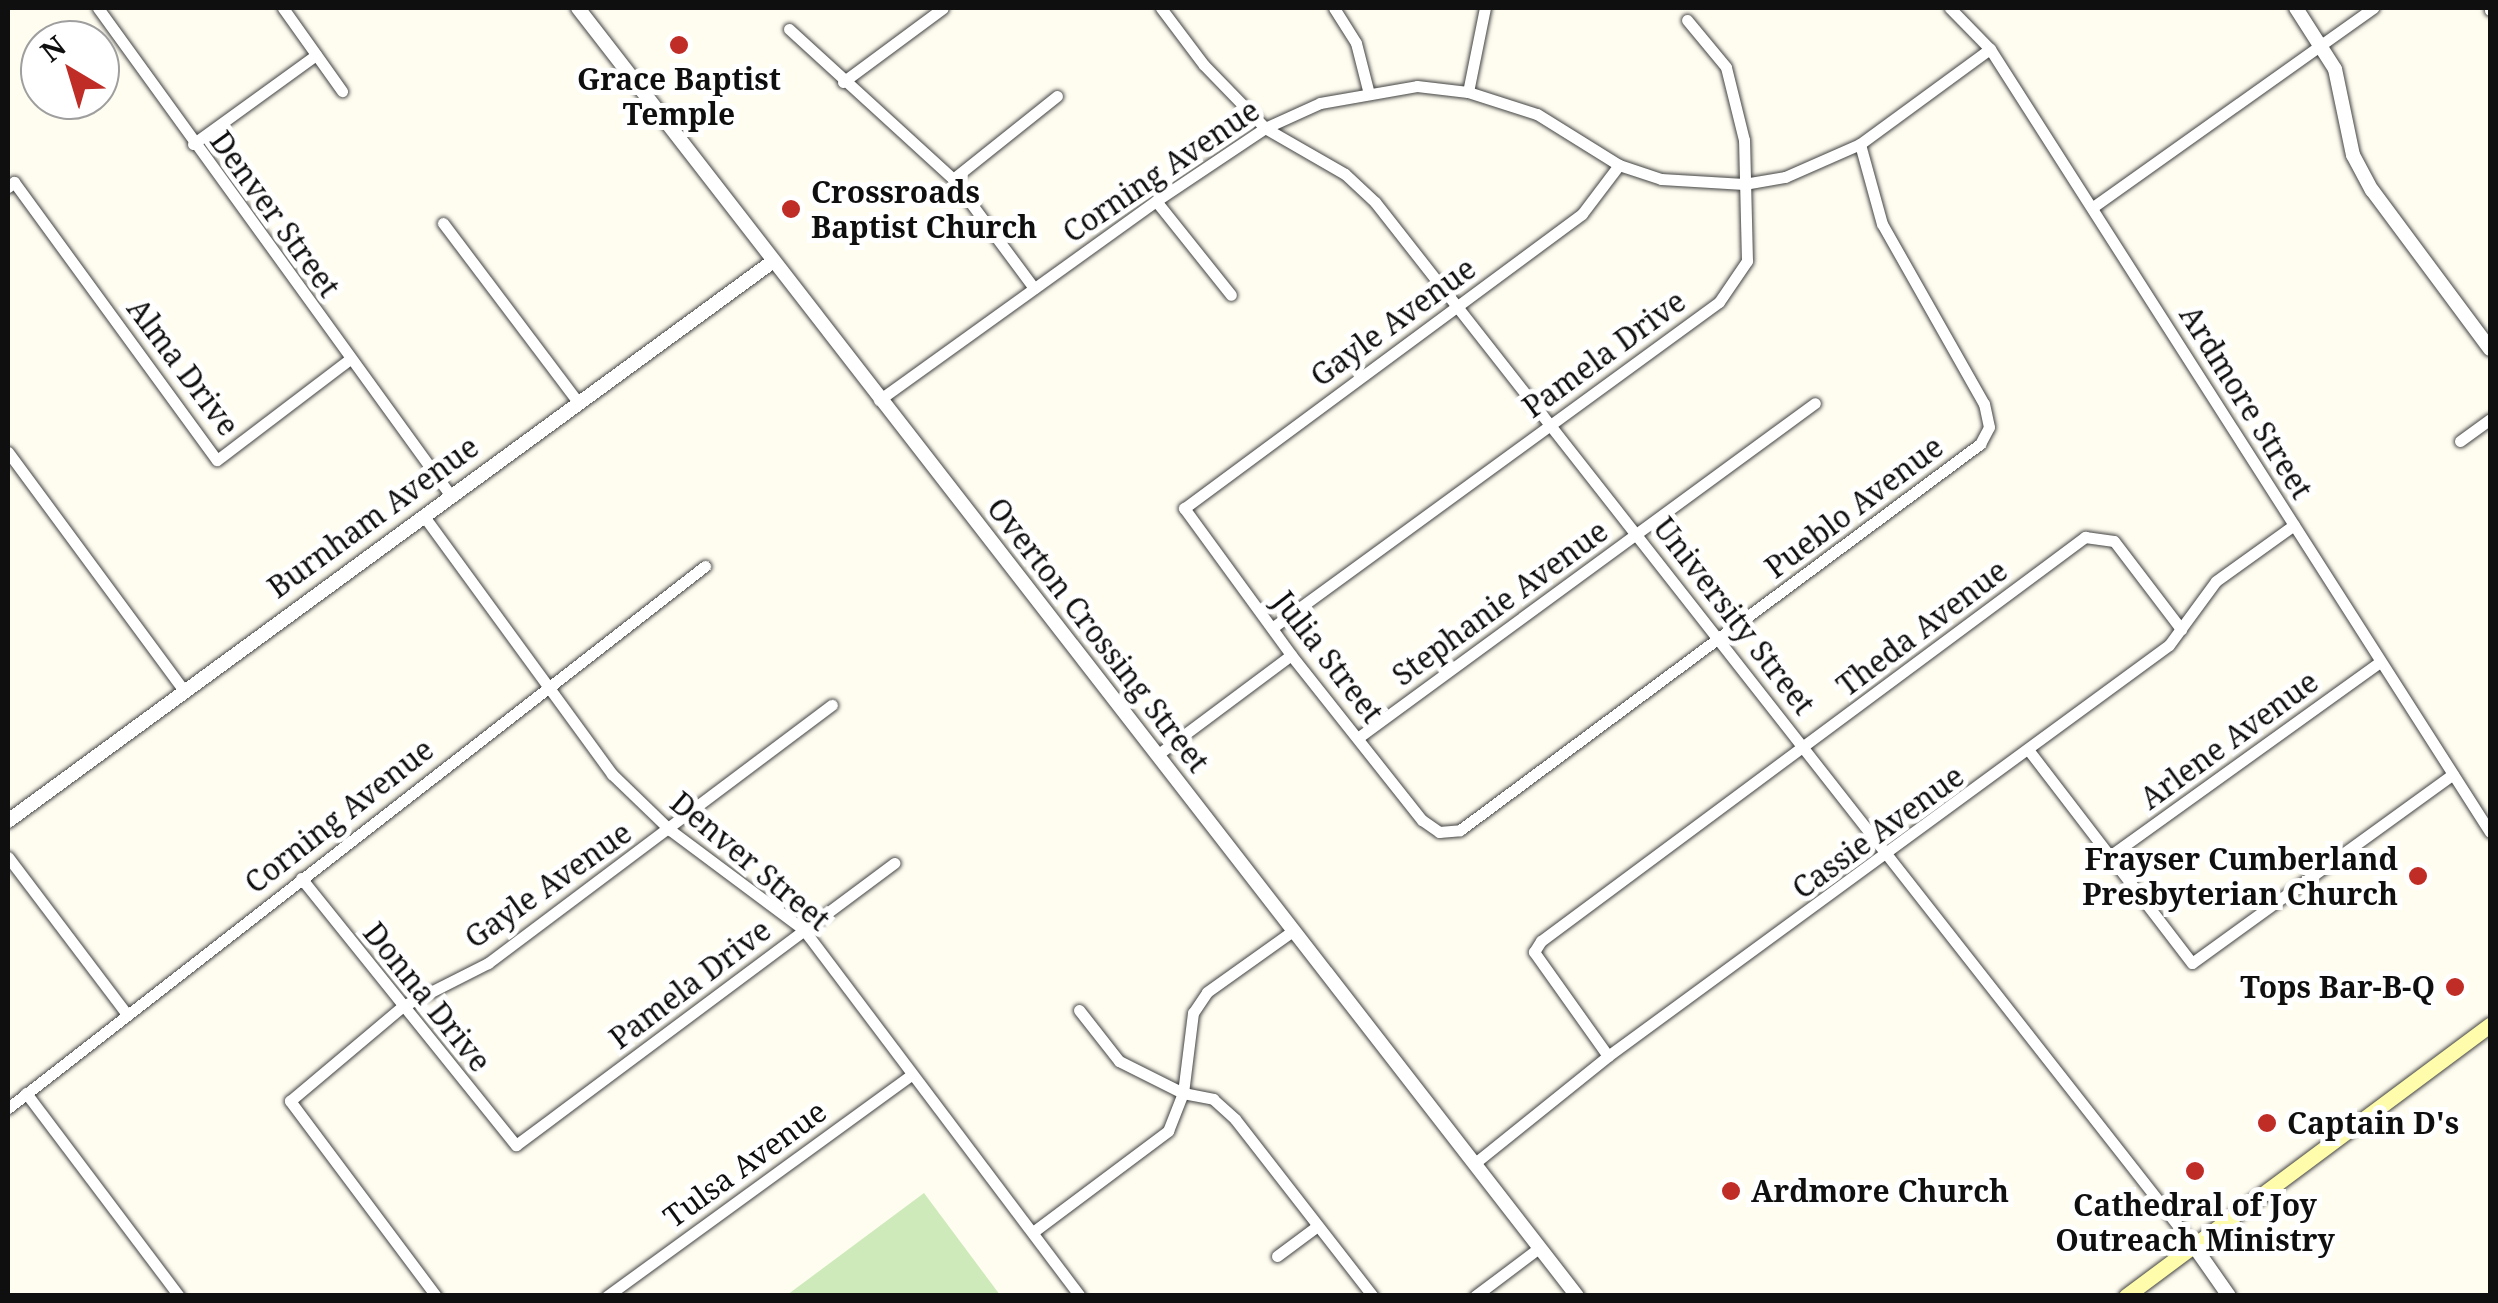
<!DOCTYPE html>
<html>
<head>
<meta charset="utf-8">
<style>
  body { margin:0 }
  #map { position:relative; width:2498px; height:1303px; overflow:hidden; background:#fffdf0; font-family:"Noto Serif",serif }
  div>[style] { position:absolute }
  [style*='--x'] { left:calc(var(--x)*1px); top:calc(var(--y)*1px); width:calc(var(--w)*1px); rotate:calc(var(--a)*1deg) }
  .green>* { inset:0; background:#ceeaba }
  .roads { filter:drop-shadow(0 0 2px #424242) drop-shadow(0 0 2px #424242) }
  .minor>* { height:11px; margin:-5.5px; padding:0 5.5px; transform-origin:5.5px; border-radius:5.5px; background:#fff }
  .tertiary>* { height:14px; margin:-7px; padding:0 7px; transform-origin:7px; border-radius:7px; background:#fff }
  .secondary>* { height:15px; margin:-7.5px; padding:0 7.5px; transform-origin:7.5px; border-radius:7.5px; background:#fffdac }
  .dots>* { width:28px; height:28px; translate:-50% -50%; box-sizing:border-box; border:5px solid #fff; border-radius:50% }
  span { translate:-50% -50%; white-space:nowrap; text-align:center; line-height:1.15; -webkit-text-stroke:10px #fff; paint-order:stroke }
  .poi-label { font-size:30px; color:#0f0f0f; font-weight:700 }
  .left { translate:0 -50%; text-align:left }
  .right { translate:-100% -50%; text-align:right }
  .street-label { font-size:30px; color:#0f0f0f }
  .frame { position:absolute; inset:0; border:10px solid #0f0f0f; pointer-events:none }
  .north { position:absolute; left:20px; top:20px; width:100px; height:100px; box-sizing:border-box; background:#fff; border:2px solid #9f9f9f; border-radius:50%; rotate:322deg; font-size:28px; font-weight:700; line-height:40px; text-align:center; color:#0f0f0f }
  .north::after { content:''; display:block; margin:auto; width:35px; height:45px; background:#bf2d26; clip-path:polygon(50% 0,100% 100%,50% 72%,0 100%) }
</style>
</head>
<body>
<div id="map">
  <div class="green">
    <div style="clip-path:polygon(924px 1193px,1000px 1295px,787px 1295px)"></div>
  </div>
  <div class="roads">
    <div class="minor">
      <div style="--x:98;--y:8;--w:602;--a:54.12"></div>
      <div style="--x:283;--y:8;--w:102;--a:54.6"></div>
      <div style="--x:1161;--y:8;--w:71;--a:53"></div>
      <div style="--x:1204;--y:65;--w:88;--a:45.9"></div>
      <div style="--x:1265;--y:128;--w:92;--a:29.9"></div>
      <div style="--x:1345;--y:174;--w:41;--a:43"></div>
      <div style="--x:1375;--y:202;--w:1327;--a:51.89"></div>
      <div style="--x:1334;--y:8;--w:41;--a:57.8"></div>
      <div style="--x:1356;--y:43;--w:49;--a:75.7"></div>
      <div style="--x:1950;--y:8;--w:57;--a:45.7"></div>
      <div style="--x:1990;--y:49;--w:929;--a:57.44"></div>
      <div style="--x:2490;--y:8;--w:2;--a:90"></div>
      <div style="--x:789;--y:29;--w:222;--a:42.4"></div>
      <div style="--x:953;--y:179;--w:136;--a:53.4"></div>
      <div style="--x:843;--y:82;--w:124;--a:-36.5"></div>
      <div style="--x:1468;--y:92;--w:86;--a:-78.6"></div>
      <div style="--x:193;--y:144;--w:152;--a:-35.9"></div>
      <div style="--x:1619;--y:165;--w:61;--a:127.1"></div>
      <div style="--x:1582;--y:214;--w:495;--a:143.5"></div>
      <div style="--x:1184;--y:508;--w:182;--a:53.9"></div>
      <div style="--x:1291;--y:655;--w:211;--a:51.6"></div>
      <div style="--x:1422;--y:820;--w:21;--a:35"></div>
      <div style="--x:1439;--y:832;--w:21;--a:-5"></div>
      <div style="--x:1460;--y:830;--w:648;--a:-36.59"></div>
      <div style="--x:1980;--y:444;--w:19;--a:-62"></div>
      <div style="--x:1989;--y:427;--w:24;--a:-102"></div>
      <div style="--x:1984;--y:404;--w:207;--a:-119.5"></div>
      <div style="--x:1882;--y:224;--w:83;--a:-105.4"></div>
      <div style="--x:953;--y:179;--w:133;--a:-38.6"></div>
      <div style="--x:8;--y:187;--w:8;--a:-40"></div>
      <div style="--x:14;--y:182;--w:344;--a:53.9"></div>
      <div style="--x:217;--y:460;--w:167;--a:-37.2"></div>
      <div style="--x:1156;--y:201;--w:120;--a:51.4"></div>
      <div style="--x:2093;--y:207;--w:344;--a:-35.4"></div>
      <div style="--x:443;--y:223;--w:224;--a:53"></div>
      <div style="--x:879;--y:400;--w:341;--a:-35.7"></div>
      <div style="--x:1156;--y:201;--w:131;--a:-33.8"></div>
      <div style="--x:1265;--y:128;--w:60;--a:-24.4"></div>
      <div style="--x:1320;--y:103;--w:98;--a:-9.9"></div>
      <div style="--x:1417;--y:86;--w:51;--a:6.7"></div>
      <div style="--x:1468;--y:92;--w:72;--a:17.7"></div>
      <div style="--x:1537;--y:114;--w:97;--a:31.9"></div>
      <div style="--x:1619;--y:165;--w:44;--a:18.4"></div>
      <div style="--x:1661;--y:179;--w:83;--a:3.4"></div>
      <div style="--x:1744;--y:184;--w:42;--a:-9.7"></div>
      <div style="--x:1785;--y:177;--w:82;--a:-23.7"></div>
      <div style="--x:1860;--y:144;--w:161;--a:-36.2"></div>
      <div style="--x:2460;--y:441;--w:37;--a:-36"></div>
      <div style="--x:8;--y:452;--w:293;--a:53.6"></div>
      <div style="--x:423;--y:515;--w:321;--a:53.9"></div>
      <div style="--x:612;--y:774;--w:81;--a:44"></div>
      <div style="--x:670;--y:830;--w:167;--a:36.7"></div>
      <div style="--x:804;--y:930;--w:458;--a:53"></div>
      <div style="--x:1272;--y:628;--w:553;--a:-36.1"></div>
      <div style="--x:1719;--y:302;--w:50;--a:-55.7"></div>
      <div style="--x:1747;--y:261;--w:121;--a:-91.4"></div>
      <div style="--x:1744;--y:140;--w:75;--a:-103.9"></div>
      <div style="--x:1726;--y:67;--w:61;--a:-129.7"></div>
      <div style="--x:1359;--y:737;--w:565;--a:-36.22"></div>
      <div style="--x:2030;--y:752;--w:266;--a:52.5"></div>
      <div style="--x:2192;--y:963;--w:322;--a:-35.9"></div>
      <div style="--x:1157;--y:755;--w:167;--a:-36.7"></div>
      <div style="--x:8;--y:857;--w:196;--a:52.9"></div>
      <div style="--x:2107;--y:858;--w:336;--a:-35.7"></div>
      <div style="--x:301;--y:878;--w:343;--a:51.2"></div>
      <div style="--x:516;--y:1145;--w:472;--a:-36.7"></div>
      <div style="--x:1079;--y:1010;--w:65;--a:51.9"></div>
      <div style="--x:1119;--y:1061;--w:72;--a:26.6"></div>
      <div style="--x:1183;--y:1093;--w:31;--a:11"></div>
      <div style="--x:1213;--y:1099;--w:30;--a:42"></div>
      <div style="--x:1235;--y:1119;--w:224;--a:52.1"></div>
      <div style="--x:1608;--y:1056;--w:128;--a:-125.4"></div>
      <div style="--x:1534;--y:952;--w:13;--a:-58"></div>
      <div style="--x:1541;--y:941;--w:678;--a:-36.6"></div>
      <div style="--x:2085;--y:537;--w:29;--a:8"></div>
      <div style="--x:2114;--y:541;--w:111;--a:52.7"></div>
      <div style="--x:26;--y:1093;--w:254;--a:53"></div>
      <div style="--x:8;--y:1108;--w:883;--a:-37.87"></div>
      <div style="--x:1475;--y:1163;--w:171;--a:-38.8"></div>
      <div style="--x:1608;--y:1056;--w:695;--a:-36.23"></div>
      <div style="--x:2169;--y:645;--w:79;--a:-53.7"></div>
      <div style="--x:2216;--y:581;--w:96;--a:-35.7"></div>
      <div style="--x:1033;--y:1232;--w:169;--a:-36.8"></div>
      <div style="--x:1168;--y:1131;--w:41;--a:-68.5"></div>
      <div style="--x:1183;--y:1093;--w:81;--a:-82.9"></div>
      <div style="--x:1193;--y:1013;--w:25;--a:-56"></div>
      <div style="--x:1207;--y:992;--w:103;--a:-35.5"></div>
      <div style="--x:1277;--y:1256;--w:49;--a:-36.6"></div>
      <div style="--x:436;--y:1296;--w:244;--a:-126.8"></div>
      <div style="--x:290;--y:1101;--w:148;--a:-40.1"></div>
      <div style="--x:403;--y:1006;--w:95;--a:-26.8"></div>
      <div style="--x:488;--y:963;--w:430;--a:-36.9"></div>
      <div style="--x:607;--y:1296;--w:377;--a:-36"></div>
      <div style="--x:1475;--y:1296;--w:80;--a:-36.9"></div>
    </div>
    <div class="tertiary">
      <div style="--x:578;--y:8;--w:1630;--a:52.2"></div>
      <div style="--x:2296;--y:8;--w:72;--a:57.4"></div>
      <div style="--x:2335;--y:69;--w:88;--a:78.2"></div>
      <div style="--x:2353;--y:155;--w:40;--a:62"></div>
      <div style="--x:2372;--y:190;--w:198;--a:53.4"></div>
      <div style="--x:8;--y:821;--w:947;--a:-36.19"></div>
      <div style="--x:2194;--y:1246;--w:61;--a:55"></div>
    </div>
    <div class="secondary">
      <div style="--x:2126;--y:1296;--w:454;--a:-36.7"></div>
    </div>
  </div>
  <div class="dots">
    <div style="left:679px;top:45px;background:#bf2d26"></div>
    <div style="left:791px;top:209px;background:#bf2d26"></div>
    <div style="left:2418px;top:876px;background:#bf2d26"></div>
    <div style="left:2455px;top:987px;background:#bf2d26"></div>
    <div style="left:2267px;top:1123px;background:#bf2d26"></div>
    <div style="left:2195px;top:1171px;background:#bf2d26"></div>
    <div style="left:1731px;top:1191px;background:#bf2d26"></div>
  </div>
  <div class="poi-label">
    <span style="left:679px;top:96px">Grace Baptist<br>Temple</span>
    <span class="left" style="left:811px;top:209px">Crossroads<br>Baptist Church</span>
    <span class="right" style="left:2398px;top:876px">Frayser Cumberland<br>Presbyterian Church</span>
    <span class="right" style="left:2435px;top:987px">Tops Bar-B-Q</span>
    <span class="left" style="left:2287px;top:1123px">Captain D's</span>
    <span class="left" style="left:1751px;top:1191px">Ardmore Church</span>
    <span style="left:2195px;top:1222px">Cathedral of Joy<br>Outreach Ministry</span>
  </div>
  <div class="street-label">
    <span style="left:1161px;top:171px;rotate:-34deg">Corning Avenue</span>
    <span style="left:275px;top:214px;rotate:54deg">Denver Street</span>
    <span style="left:1393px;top:322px;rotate:-36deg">Gayle Avenue</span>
    <span style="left:1604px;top:354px;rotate:-36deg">Pamela Drive</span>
    <span style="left:183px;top:367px;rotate:53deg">Alma Drive</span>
    <span style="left:2246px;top:402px;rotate:58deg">Ardmore Street</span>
    <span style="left:1854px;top:507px;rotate:-37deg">Pueblo Avenue</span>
    <span style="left:373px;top:517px;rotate:-36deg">Burnham Avenue</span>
    <span style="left:1500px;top:603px;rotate:-36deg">Stephanie Avenue</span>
    <span style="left:1734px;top:616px;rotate:52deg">University Street</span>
    <span style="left:1922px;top:628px;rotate:-37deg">Theda Avenue</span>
    <span style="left:1098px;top:635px;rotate:52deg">Overton Crossing Street</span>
    <span style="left:1328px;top:657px;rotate:52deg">Julia Street</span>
    <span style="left:2229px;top:740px;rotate:-36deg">Arlene Avenue</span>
    <span style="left:339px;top:816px;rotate:-38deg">Corning Avenue</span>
    <span style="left:1878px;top:832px;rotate:-36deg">Cassie Avenue</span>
    <span style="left:750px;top:861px;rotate:40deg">Denver Street</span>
    <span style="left:548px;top:885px;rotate:-35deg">Gayle Avenue</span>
    <span style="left:690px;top:984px;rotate:-37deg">Pamela Drive</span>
    <span style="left:427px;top:997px;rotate:51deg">Donna Drive</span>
    <span style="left:745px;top:1164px;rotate:-36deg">Tulsa Avenue</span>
  </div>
  <div class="frame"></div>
  <div class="north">N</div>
</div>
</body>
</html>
